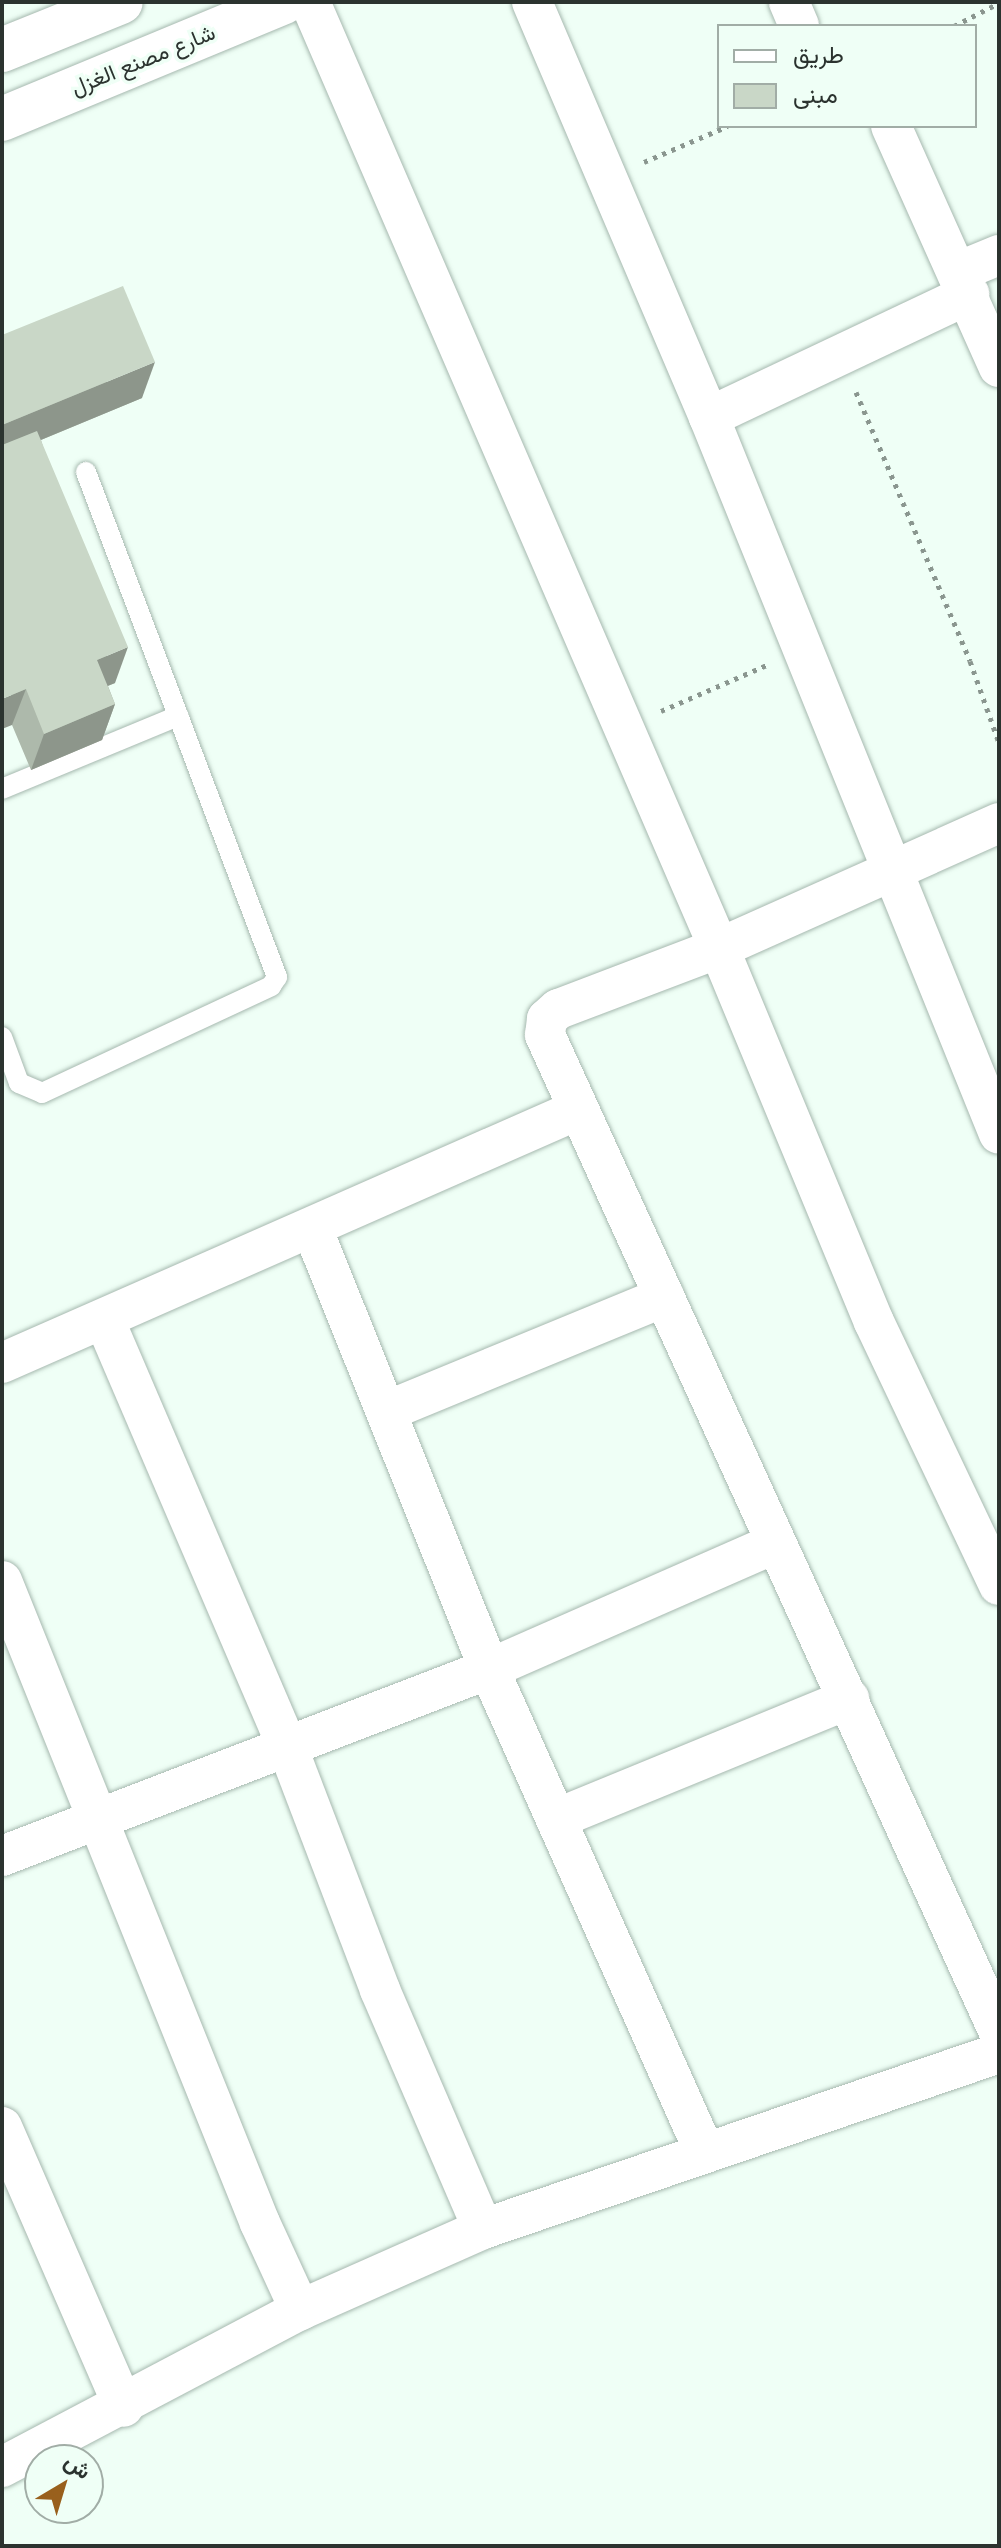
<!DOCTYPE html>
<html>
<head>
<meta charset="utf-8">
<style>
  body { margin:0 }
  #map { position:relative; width:1001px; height:2548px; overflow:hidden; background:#effff6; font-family:Poppins,Vazirmatn,sans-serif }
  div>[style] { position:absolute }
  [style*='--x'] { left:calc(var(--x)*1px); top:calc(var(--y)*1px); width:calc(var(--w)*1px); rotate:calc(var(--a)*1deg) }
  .path>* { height:5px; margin-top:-2.5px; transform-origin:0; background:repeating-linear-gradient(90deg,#8a968f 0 4px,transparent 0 10px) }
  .roads { filter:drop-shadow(0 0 2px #a6b9af) drop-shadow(0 0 2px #a6b9af) }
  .lane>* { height:20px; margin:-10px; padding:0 10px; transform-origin:10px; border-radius:10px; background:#fff }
  .street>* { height:40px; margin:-20px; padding:0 20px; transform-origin:20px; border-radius:20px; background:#fff }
  .secondary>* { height:44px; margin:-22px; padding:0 22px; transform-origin:22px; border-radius:22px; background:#fff }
  .wall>* { inset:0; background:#adb9ab }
  .shaded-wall>* { inset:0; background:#8d968b }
  .building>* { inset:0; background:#c9d7c7 }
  span { translate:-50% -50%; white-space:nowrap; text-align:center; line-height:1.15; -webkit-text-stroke:7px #effff6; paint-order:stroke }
  .street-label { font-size:22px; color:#2b332f }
  .frame { position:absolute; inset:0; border:4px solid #2b332f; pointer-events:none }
  .legend { position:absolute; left:717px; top:24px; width:260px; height:104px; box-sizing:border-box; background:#effff6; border:2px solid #a1ada6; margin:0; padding:10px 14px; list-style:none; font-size:24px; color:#2b332f }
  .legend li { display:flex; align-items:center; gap:16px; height:40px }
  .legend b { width:40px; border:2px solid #a1ada6 }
  .north { position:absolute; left:24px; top:2444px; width:80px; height:80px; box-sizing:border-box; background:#effff6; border:2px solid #a1ada6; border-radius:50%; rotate:38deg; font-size:22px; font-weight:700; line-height:32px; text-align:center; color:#2b332f }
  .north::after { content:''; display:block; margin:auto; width:28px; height:36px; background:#99601d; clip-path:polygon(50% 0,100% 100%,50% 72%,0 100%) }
</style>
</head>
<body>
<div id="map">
  <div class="path">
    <div style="--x:954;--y:26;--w:51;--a:-27.1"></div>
    <div style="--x:644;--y:162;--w:91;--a:-23.2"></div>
    <div style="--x:856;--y:392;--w:292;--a:67"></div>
    <div style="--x:970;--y:661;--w:87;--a:70.5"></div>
    <div style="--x:661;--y:711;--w:118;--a:-23.5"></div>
  </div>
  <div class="roads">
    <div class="lane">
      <div style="--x:2;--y:789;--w:191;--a:-22.5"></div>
      <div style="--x:2;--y:1037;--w:49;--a:69.7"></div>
      <div style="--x:19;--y:1083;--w:25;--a:23"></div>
      <div style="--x:42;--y:1093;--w:253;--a:-25"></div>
      <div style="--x:271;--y:986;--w:11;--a:-56"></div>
      <div style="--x:277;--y:977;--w:540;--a:-110.72"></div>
    </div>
    <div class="street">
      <div style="--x:310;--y:2;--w:1031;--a:66.62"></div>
      <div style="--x:719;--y:948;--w:405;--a:67.5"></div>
      <div style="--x:874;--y:1322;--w:291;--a:64.6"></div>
      <div style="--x:532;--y:2;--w:451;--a:66.9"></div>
      <div style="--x:709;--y:417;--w:773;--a:67.98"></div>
      <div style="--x:789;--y:2;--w:26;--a:67"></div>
      <div style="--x:891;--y:126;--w:264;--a:65.9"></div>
      <div style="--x:960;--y:271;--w:42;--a:-22.3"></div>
      <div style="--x:709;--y:417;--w:288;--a:-25.3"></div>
      <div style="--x:999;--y:823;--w:307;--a:155.9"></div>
      <div style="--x:719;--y:948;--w:172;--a:159.2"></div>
      <div style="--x:558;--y:1009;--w:15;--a:138"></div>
      <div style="--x:547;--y:1019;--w:16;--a:97"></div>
      <div style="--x:545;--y:1035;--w:1096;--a:65.52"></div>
      <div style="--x:312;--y:1228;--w:475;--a:68.1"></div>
      <div style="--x:489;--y:1669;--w:530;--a:65.95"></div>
      <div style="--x:104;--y:1319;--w:465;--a:66.8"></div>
      <div style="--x:287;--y:1746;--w:261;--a:69.1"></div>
      <div style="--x:380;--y:1990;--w:260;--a:66.7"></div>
      <div style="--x:2;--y:1363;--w:628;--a:-23.75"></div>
      <div style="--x:387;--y:1411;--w:300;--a:-22.4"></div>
      <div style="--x:2;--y:1581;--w:692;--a:68.11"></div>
      <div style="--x:260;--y:2223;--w:96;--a:65.3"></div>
      <div style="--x:556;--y:1819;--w:317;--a:-22.3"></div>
      <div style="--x:2;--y:1856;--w:522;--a:-21.01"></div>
      <div style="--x:489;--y:1669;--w:313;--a:-23.7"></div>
      <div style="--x:2;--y:2127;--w:305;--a:66.5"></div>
      <div style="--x:2;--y:2467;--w:337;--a:-27.8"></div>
      <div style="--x:300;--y:2310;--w:200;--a:-23.9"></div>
      <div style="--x:483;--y:2229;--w:545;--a:-18.83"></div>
    </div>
    <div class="secondary">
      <div style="--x:2;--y:50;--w:128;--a:-22"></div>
      <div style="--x:2;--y:119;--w:305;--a:-22.5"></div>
    </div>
  </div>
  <div class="wall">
    <div style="clip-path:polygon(2px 335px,142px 398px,41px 440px,115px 683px,108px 686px,115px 704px,102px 740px,31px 770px,12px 725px)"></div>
  </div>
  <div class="shaded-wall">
    <div style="clip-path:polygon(155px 362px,142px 398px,2px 456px,2px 425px)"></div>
    <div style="clip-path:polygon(128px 647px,115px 683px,84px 695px,97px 660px)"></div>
    <div style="clip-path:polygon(26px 689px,12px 725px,2px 729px,2px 699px)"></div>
    <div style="clip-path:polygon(115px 704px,102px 740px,31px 770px,44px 734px)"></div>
  </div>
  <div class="building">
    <div style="clip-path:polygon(123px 286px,155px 362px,2px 425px,2px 335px)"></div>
    <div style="clip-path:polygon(37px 431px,128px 647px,97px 660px,115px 704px,44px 734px,26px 689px,2px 699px,2px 445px)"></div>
  </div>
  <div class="street-label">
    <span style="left:143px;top:60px;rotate:-22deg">شارع مصنع الغزل</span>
  </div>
  <div class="frame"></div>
  <ul class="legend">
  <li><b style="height:10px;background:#fff"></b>طريق</li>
  <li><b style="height:22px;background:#c9d7c7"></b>مبنى</li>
  </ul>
  <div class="north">ش</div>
</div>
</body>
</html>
